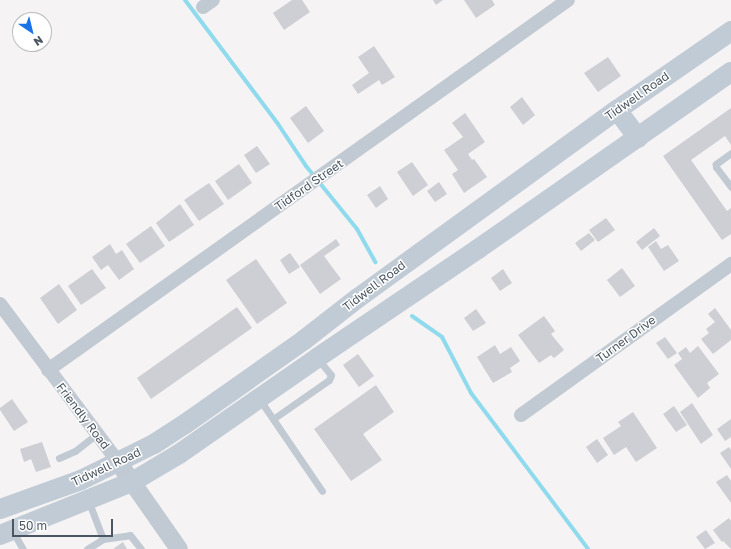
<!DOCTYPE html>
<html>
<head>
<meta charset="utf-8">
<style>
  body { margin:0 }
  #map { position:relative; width:731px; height:549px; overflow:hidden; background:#f5f3f3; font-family:"Golos Text",sans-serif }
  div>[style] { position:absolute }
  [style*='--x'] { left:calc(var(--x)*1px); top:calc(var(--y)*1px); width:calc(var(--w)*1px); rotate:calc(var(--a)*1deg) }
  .stream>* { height:4px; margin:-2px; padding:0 2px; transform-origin:2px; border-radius:2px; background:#90daee }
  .building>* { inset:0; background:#cdcfd5 }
  .service>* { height:7px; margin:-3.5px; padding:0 3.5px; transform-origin:3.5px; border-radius:3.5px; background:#c1cad2 }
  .minor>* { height:14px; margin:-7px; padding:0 7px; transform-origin:7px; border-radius:7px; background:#c1cad2 }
  .tertiary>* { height:18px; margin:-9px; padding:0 9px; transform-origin:9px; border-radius:9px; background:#c1cad2 }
  .secondary>* { height:20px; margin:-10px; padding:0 10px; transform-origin:10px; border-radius:10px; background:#c1cbd6 }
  span { translate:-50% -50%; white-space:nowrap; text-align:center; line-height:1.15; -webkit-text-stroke:3px #fff; paint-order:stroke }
  .street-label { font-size:12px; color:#4a5661 }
  .north { position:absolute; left:12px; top:12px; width:40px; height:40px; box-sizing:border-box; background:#fff; border:1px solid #b7bbc0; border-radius:50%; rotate:145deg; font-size:11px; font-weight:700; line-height:16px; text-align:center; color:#4a5661 }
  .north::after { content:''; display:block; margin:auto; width:14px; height:18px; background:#1a73e8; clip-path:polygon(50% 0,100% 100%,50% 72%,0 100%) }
  .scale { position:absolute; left:12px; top:519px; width:101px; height:18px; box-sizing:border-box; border:2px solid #4a5661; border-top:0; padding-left:5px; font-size:12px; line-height:14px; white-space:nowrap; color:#4a5661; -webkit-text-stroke:3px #fff; paint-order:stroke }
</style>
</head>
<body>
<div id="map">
  <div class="stream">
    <div style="--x:185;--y:0;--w:155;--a:53.1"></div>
    <div style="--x:278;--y:124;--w:50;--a:56.3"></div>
    <div style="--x:306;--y:166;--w:81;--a:51"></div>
    <div style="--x:357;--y:229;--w:38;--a:61"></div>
    <div style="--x:412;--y:316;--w:37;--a:35"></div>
    <div style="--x:442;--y:337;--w:63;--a:62.6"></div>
    <div style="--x:471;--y:393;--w:195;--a:53.1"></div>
  </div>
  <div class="building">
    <div style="clip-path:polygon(292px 0,302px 0,310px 12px,284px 30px,273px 13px)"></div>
    <div style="clip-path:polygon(433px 0,443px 0,436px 5px)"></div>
    <div style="clip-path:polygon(464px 0,492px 0,495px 5px,476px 18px)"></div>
    <div style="clip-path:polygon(374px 46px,395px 77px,382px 85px,379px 80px,358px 94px,352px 85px,369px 73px,358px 57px)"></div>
    <div style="clip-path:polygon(608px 57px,621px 76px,598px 92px,584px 73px)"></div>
    <div style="clip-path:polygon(522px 97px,535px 115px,523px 125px,510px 107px)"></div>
    <div style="clip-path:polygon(306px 106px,324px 131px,308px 143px,290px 118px)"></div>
    <div style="clip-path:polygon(731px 108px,731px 145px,725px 136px,691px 160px,727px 211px,731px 208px,731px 234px,722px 240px,663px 156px)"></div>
    <div style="clip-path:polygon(465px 113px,485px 142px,468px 154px,472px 160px,474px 159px,487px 177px,464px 193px,452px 174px,458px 170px,444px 150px,463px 137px,452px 123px)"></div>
    <div style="clip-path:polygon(257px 146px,270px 164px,256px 173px,244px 155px)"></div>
    <div style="clip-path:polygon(412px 162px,428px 185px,413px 196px,397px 172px)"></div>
    <div style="clip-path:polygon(239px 164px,252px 183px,228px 200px,215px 181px)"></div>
    <div style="clip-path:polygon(439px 182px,447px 194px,435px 202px,427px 191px)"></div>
    <div style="clip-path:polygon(209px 183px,224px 204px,199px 221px,184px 200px)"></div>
    <div style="clip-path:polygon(380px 186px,388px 199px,376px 208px,367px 195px)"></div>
    <div style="clip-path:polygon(180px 204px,194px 225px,169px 242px,156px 223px)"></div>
    <div style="clip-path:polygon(606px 218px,615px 230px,598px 242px,589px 230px)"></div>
    <div style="clip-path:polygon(151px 226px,165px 246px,140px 263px,126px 244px)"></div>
    <div style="clip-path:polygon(654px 228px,660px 236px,642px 250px,636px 242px)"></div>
    <div style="clip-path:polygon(589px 233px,595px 240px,581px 251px,575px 243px)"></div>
    <div style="clip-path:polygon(336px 239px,340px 245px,324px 256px,341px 279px,320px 294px,300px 265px)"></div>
    <div style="clip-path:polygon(656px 241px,661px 249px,668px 245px,679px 261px,664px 271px,648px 247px)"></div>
    <div style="clip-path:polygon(110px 244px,116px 254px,122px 250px,134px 269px,119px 280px,108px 265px,101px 270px,92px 257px)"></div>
    <div style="clip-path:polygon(290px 253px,300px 267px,289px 274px,280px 260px)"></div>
    <div style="clip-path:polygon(256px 259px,287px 303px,257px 324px,226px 280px)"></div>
    <div style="clip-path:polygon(622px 268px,635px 286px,620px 297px,607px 280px)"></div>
    <div style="clip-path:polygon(92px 269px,106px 288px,81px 305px,68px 286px)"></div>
    <div style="clip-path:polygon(503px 269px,512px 283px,500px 291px,491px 278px)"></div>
    <div style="clip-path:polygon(59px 284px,77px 310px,58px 324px,40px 298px)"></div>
    <div style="clip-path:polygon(237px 307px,252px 328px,151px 399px,137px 378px)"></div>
    <div style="clip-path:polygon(715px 308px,731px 330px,731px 340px,713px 354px,701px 339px,709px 333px,706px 329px,715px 322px,708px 314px)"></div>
    <div style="clip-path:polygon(476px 309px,486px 323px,473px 331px,464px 318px)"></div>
    <div style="clip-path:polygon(544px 316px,555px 331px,551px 334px,564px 350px,554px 358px,551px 355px,539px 363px,518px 335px)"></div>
    <div style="clip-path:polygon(665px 337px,677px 353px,668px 359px,656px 343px)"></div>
    <div style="clip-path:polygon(495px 345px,500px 354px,511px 347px,520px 361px,510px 368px,512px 372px,493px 383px,477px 357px)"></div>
    <div style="clip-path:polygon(698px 346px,719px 374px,707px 383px,710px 388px,698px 398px,674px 365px,682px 359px,678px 353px,686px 347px,690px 353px)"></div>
    <div style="clip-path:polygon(358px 354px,374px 376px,359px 387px,343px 365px)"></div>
    <div style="clip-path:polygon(376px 385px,394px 412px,363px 434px,382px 460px,351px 481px,314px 429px)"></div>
    <div style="clip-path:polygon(12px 399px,28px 422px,14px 431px,0 410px,0 408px)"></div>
    <div style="clip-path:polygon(692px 403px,713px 435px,701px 444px,680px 412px)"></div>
    <div style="clip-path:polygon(674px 406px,687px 425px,676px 432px,663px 414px)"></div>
    <div style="clip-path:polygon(633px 412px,657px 448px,636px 462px,626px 447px,614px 455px,603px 438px,621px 426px,618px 422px)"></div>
    <div style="clip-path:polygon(731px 419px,731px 437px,725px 441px,717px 429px)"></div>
    <div style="clip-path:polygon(597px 439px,608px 455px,597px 463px,586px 447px)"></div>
    <div style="clip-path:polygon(42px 442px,51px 467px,36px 472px,31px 459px,24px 462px,20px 449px)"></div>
    <div style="clip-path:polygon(729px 447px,731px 450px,731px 469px,720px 453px)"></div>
    <div style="clip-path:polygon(727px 475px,731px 481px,731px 503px,716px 482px)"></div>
    <div style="clip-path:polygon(729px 518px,731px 521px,731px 549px,723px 541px,722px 542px,713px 530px)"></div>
    <div style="clip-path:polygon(706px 530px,715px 543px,705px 549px,696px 537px)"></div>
    <div style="clip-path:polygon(123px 542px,127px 549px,113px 549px)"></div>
  </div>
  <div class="service">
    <div style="--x:731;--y:153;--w:19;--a:144"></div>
    <div style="--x:716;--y:164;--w:3;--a:90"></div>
    <div style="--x:716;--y:167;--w:25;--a:53"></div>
    <div style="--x:260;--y:400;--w:110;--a:55.7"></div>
    <div style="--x:273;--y:419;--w:68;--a:-34.9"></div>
    <div style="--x:329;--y:380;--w:5;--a:-68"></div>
    <div style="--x:331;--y:375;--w:21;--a:-129"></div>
    <div style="--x:59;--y:458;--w:17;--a:-24"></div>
    <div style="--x:75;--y:451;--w:28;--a:-38"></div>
    <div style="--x:13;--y:532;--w:20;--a:60"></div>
    <div style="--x:103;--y:539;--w:27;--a:-8"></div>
    <div style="--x:130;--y:535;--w:18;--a:52"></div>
    <div style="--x:87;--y:549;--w:19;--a:-32"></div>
    <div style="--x:103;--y:539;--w:42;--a:-111"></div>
  </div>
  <div class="minor">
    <div style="--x:203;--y:7;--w:12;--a:-35"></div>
    <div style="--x:0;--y:304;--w:197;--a:53.2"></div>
    <div style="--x:48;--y:370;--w:638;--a:-35.43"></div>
    <div style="--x:521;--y:415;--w:259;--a:-35.7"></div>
  </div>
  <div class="tertiary">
    <div style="--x:118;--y:462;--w:106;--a:55"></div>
  </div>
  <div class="secondary">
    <div style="--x:617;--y:110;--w:35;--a:53"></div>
    <div style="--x:0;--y:509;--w:86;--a:-19.7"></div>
    <div style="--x:81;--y:480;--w:81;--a:-26.3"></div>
    <div style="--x:154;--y:444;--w:37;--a:-33"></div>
    <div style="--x:185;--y:424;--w:146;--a:-35.2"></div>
    <div style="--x:304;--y:340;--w:68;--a:-37.9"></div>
    <div style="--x:358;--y:298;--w:320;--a:-36"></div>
    <div style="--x:617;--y:110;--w:139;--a:-34.7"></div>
    <div style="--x:0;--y:535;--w:142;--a:-21.9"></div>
    <div style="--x:132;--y:482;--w:55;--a:-30.8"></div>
    <div style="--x:179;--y:454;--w:168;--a:-34.8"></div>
    <div style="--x:317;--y:358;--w:194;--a:-34.1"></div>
    <div style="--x:478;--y:249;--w:309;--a:-35"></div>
  </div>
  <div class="street-label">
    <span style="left:637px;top:96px;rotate:-35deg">Tidwell Road</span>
    <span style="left:309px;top:185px;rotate:-35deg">Tidford Street</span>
    <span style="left:374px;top:286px;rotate:-37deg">Tidwell Road</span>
    <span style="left:626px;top:339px;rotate:-36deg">Turner Drive</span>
    <span style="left:83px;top:416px;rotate:53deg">Friendly Road</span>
    <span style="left:106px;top:467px;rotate:-25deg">Tidwell Road</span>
  </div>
  <div class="north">N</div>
  <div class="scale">50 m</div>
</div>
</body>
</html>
